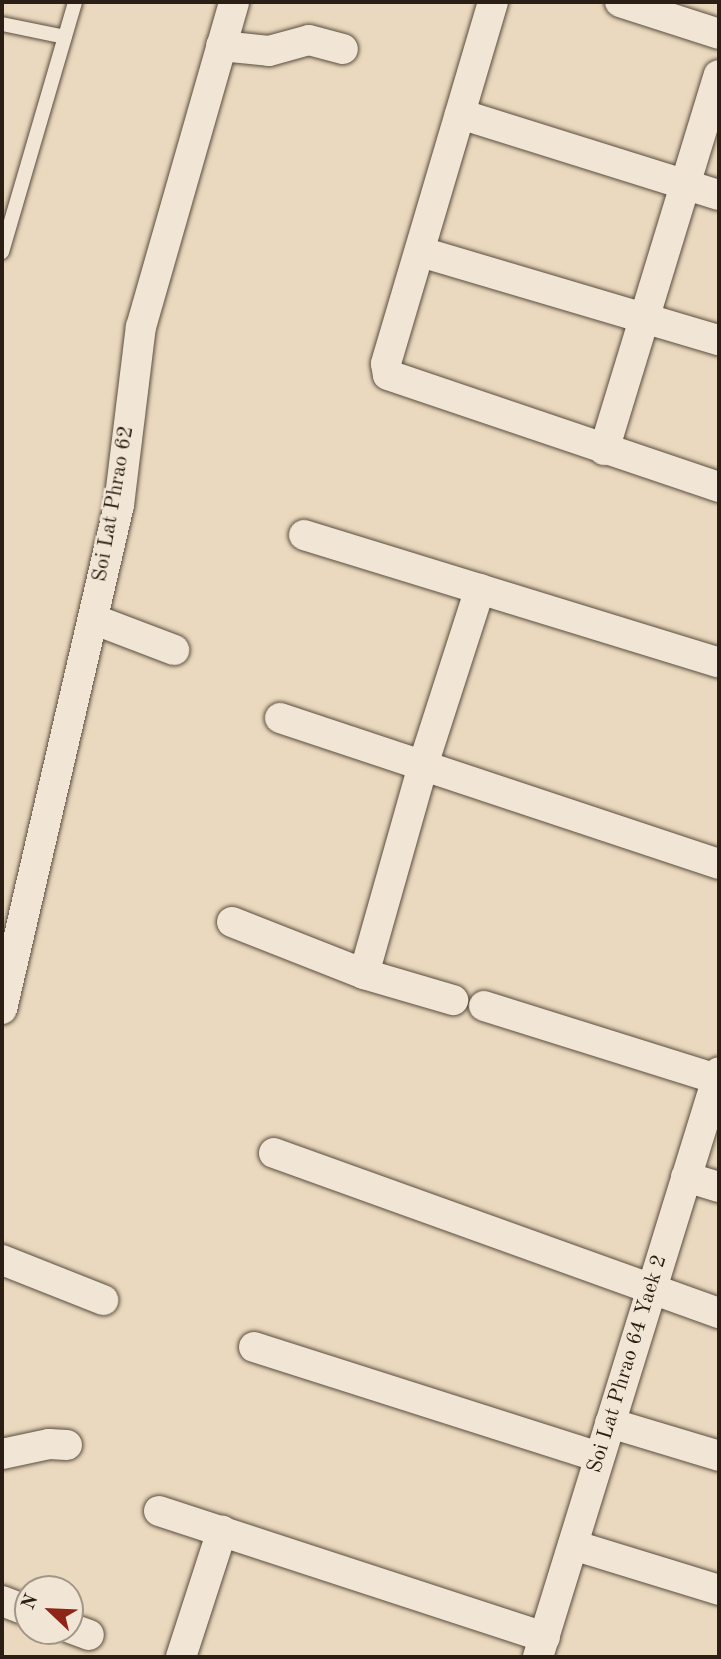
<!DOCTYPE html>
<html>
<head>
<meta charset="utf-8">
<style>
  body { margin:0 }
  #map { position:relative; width:721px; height:1659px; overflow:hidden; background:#ead9be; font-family:"Old Standard TT",serif }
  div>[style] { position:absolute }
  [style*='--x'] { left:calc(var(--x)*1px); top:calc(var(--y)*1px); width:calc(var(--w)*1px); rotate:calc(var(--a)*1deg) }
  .roads { filter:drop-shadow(0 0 2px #5a4d3f) drop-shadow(0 0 2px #5a4d3f) }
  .lane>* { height:14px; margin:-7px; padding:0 7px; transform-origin:7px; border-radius:7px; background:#f1e6d5 }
  .street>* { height:30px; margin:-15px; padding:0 15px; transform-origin:15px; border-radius:15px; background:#f1e6d5 }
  span { translate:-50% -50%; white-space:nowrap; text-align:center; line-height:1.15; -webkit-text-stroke:5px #f1e6d5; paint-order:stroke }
  .street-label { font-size:21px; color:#2a1e15 }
  .frame { position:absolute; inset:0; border:4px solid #2a1e15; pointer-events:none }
  .north { position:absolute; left:14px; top:1575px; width:70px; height:70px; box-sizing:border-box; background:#f1e6d5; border:2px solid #a19688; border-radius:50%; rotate:293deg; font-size:19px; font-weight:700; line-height:28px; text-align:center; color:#2a1e15 }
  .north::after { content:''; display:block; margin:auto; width:24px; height:32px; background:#8f2418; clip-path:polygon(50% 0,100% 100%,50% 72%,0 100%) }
</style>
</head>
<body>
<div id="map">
  <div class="roads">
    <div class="lane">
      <div style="--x:2;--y:24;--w:64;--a:11.7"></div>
      <div style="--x:2;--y:252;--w:260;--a:-73.7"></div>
    </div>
    <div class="street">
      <div style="--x:493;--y:2;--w:377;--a:106.5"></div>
      <div style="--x:386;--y:364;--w:11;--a:80"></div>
      <div style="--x:388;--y:375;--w:349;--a:18.7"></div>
      <div style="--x:620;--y:2;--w:104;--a:17.9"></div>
      <div style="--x:221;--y:46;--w:48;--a:5.9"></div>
      <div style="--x:269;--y:51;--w:41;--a:-15.4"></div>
      <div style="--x:309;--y:40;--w:35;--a:15"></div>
      <div style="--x:460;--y:114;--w:271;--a:17.4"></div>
      <div style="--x:421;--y:252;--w:311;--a:16.5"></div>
      <div style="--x:604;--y:450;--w:392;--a:-73"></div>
      <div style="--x:304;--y:535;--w:434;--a:17.1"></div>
      <div style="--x:93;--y:619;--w:87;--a:20.9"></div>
      <div style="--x:280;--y:718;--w:463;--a:18.4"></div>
      <div style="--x:232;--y:922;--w:142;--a:21.5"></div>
      <div style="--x:364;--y:974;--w:93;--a:16.3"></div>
      <div style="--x:364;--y:974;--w:217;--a:-74.2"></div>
      <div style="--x:423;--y:765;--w:185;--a:-72.1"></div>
      <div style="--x:484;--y:1006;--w:244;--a:17.4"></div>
      <div style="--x:2;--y:1009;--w:517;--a:-76.93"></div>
      <div style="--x:119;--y:505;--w:179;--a:-83"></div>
      <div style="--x:141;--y:327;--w:338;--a:-74"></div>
      <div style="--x:274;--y:1153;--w:473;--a:19.8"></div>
      <div style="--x:686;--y:1177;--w:34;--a:17"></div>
      <div style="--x:2;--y:1260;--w:109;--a:21.6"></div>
      <div style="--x:254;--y:1347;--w:362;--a:17.7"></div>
      <div style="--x:610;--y:1423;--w:114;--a:16.8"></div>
      <div style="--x:2;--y:1454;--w:48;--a:-12"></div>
      <div style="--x:49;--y:1444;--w:18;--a:3"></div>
      <div style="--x:159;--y:1511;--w:406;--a:18.1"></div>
      <div style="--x:573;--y:1545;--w:153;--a:17.1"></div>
      <div style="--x:2;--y:1601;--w:28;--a:21"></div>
      <div style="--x:70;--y:1628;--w:20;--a:20"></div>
      <div style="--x:181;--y:1657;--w:133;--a:-72"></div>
      <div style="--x:538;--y:1657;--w:612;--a:-72.81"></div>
    </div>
  </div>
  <div class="street-label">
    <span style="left:114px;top:504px;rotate:-80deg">Soi Lat Phrao 62</span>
    <span style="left:628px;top:1364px;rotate:-73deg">Soi Lat Phrao 64 Yaek 2</span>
  </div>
  <div class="frame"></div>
  <div class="north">N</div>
</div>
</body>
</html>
